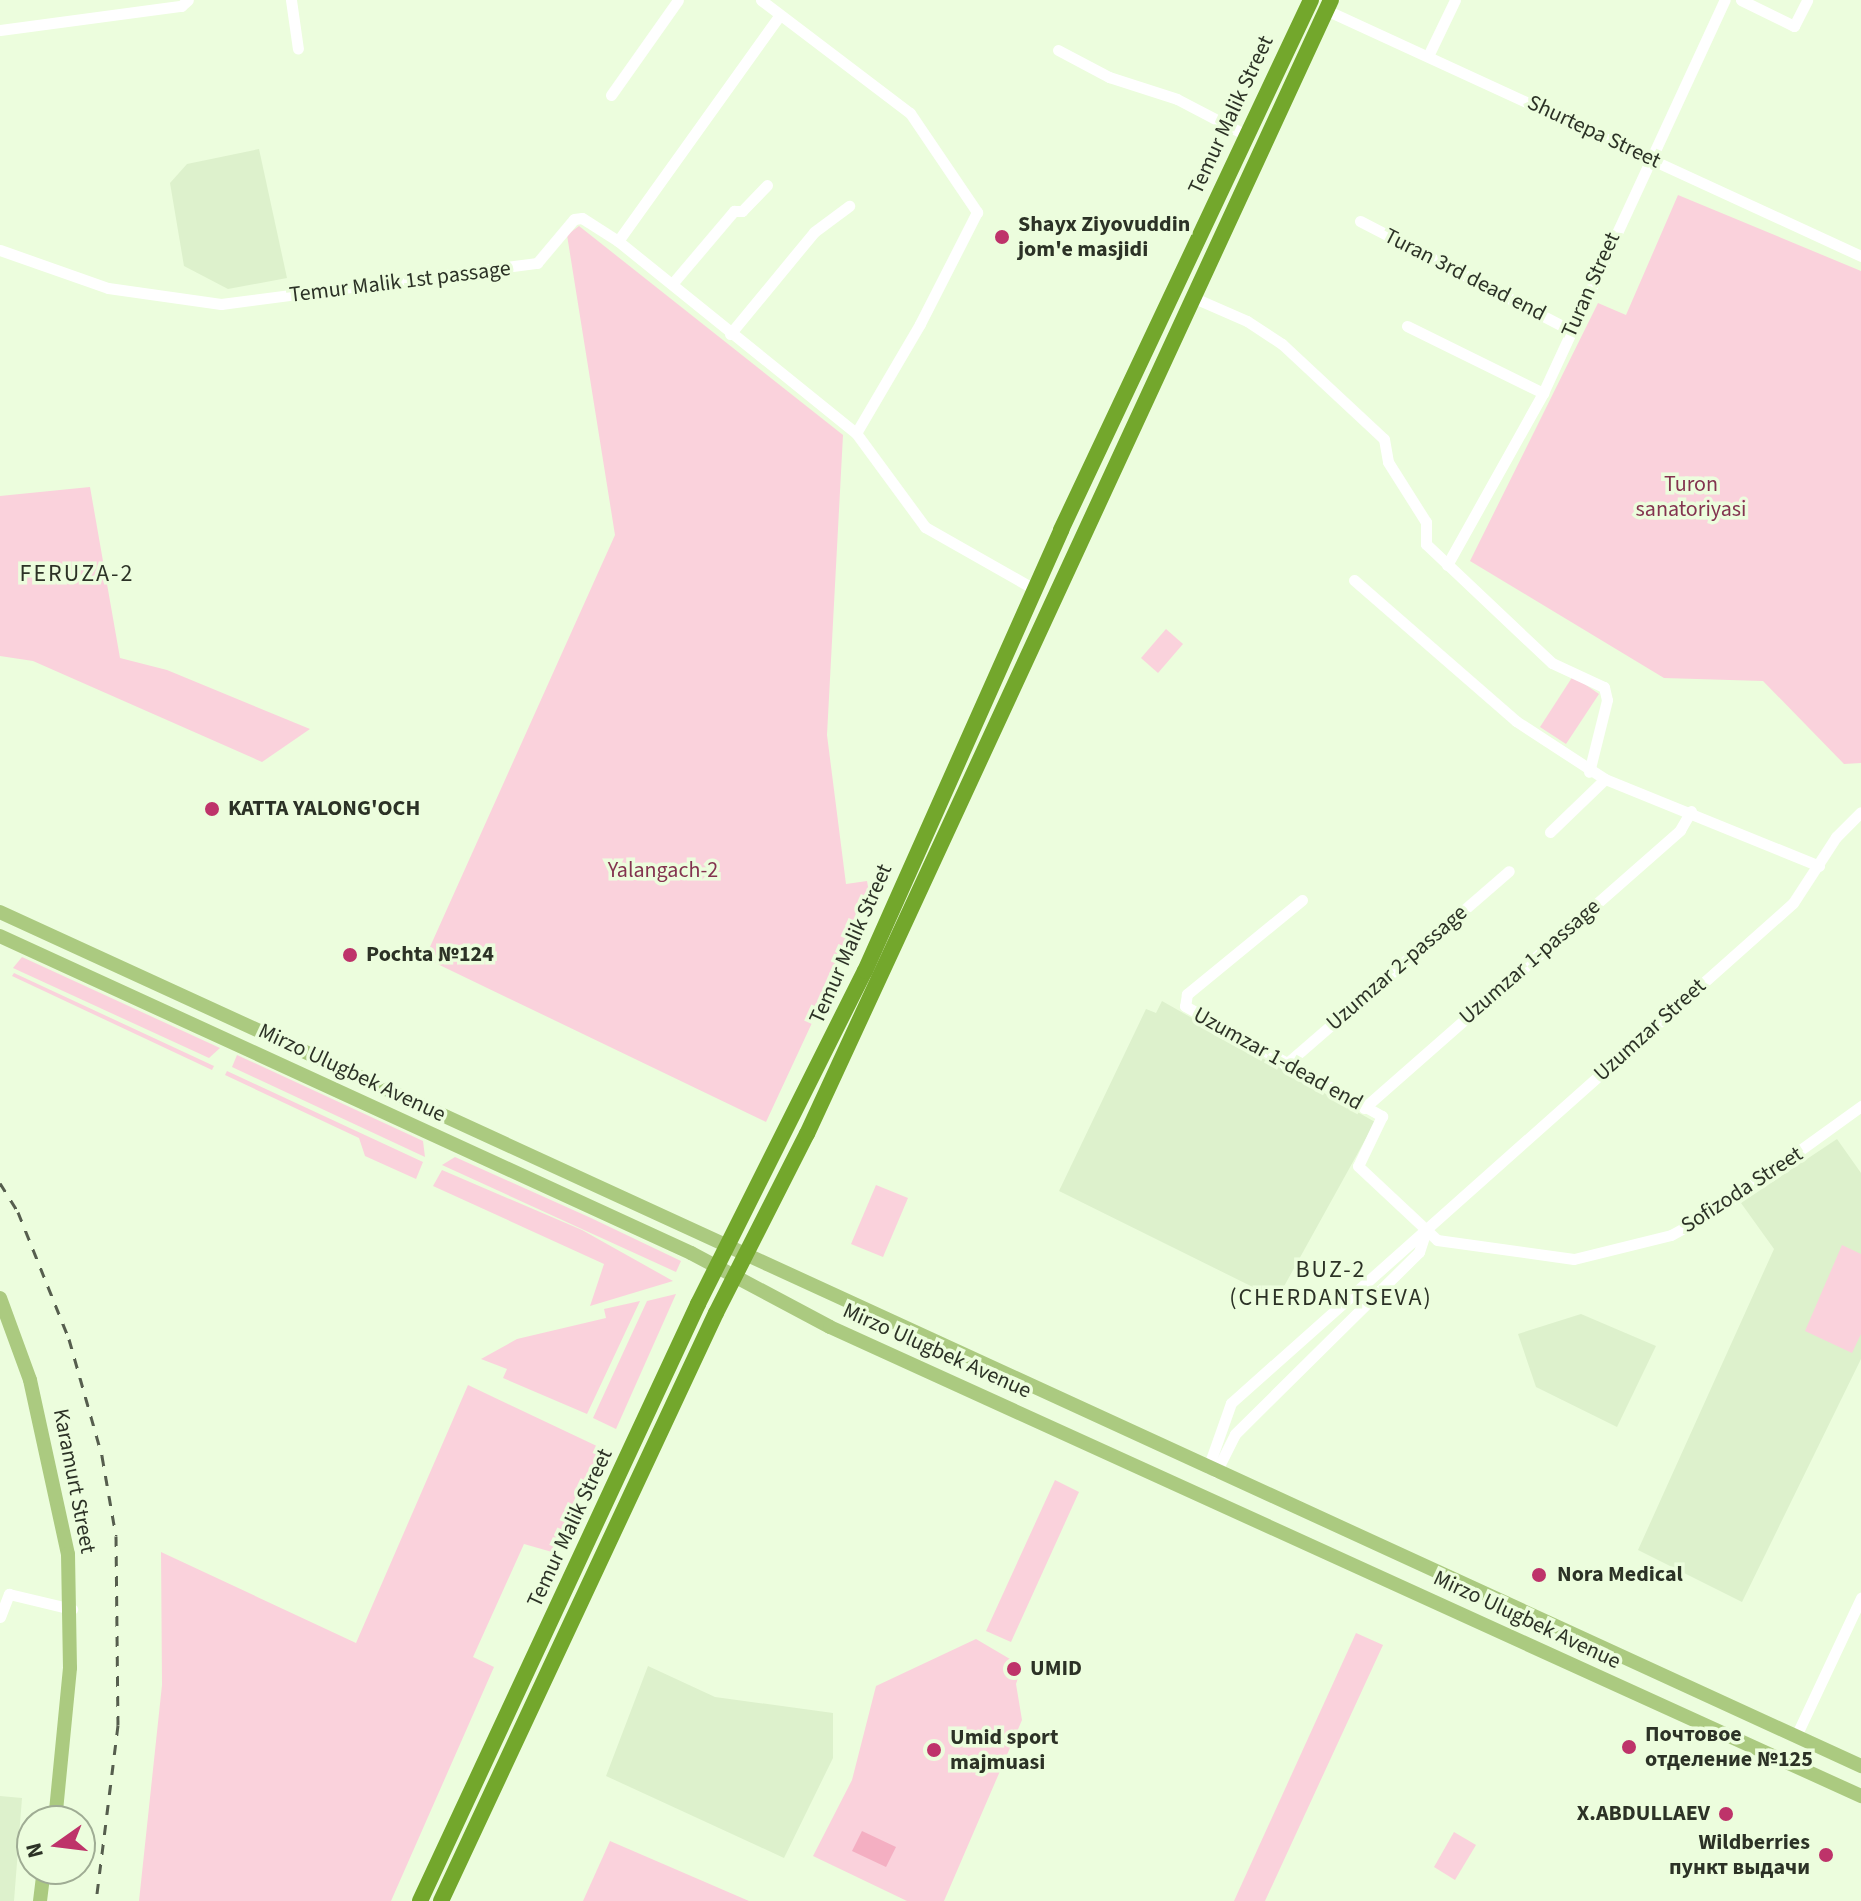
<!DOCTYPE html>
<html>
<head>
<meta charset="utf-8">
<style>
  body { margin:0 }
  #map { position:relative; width:1861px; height:1901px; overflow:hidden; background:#ecfddd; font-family:"Source Sans 3",sans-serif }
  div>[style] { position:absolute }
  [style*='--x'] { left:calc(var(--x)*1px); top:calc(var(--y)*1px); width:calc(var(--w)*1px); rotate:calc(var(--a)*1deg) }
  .built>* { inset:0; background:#ddf1cc }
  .green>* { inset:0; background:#fad2dc }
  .water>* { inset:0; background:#f4afc2 }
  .minor>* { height:11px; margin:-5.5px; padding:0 5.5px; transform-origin:5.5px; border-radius:5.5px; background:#fff }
  .major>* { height:14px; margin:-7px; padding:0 7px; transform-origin:7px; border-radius:7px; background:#abca80 }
  .highway>* { height:16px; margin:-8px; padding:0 8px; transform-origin:8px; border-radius:8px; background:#73a72c }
  .rail>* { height:3px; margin-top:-1.5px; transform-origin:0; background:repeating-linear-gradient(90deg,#565e4e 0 10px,transparent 0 20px) }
  .dots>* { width:22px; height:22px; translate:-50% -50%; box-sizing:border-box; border:4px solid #ecfddd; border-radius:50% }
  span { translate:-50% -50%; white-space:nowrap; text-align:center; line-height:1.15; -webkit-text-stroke:7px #ecfddd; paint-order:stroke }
  .street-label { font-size:22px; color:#2c3226 }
  .poi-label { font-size:22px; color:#2c3226; font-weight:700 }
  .left { translate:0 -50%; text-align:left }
  .right { translate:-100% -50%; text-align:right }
  .park-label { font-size:22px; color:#83334f }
  .neighbourhood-label { font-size:24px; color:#2c3226; letter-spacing:2px }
  .north { position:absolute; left:16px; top:1805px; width:80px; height:80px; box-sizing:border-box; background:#ecfddd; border:2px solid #9fac94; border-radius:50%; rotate:256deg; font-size:22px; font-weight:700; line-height:32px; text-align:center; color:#2c3226 }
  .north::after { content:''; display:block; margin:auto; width:28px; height:36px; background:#be336a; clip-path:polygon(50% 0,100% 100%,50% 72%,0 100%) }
</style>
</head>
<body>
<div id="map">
  <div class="built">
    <div style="clip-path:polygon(259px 149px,287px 278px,228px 289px,184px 266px,170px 183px,187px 164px)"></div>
    <div style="clip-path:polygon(1162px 1001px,1375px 1122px,1277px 1299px,1059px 1191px,1146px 1009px,1156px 1013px)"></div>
    <div style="clip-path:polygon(1837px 1139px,1861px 1173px,1861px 1359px,1742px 1602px,1638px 1550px,1774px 1249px,1741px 1203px)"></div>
    <div style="clip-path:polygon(1581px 1314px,1656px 1346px,1617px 1427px,1536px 1387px,1518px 1334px)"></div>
    <div style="clip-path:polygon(648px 1666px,715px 1697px,833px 1713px,833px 1758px,784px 1858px,606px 1776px)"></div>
    <div style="clip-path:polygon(0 1796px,22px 1798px,14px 1901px,0 1901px)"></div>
  </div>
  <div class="green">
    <div style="clip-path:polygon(1678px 195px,1861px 271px,1861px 763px,1844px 764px,1763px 681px,1664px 678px,1470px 561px,1598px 303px,1626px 315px)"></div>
    <div style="clip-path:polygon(579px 226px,843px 435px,827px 735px,846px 884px,867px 881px,870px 898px,766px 1122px,425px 958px,615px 535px,567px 235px)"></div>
    <div style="clip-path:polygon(90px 487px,120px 658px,167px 670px,310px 729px,262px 762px,33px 661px,0 656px,0 496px)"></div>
    <div style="clip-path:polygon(1166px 629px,1183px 644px,1158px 673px,1141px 658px)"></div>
    <div style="clip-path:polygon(1573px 676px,1599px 694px,1566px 744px,1540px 727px)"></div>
    <div style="clip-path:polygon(22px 957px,220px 1048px,209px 1058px,13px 968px)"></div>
    <div style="clip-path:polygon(14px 973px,214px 1066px,212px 1070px,12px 976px)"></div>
    <div style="clip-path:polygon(237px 1055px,423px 1141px,425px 1157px,232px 1067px)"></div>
    <div style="clip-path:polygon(227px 1071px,423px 1162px,416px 1179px,365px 1156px,359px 1138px,225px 1075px)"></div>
    <div style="clip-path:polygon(455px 1157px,591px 1218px,681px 1261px,676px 1272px,442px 1165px)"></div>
    <div style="clip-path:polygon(442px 1170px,582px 1230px,673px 1281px,590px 1306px,604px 1264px,433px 1186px)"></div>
    <div style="clip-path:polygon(876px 1185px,908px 1198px,883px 1257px,851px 1244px)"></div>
    <div style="clip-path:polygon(1842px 1245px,1861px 1254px,1861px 1334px,1852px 1353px,1805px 1331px)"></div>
    <div style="clip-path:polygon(676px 1294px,616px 1429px,593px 1418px,647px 1301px)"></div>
    <div style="clip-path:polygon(640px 1301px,587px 1414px,503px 1378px,507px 1369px,481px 1359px,517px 1339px,606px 1318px,604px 1309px)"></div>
    <div style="clip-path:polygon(468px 1385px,601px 1448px,552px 1552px,524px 1544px,473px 1657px,494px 1667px,391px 1901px,139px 1901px,162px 1685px,161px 1552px,356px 1643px)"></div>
    <div style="clip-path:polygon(1055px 1480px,1079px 1492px,1011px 1642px,986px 1631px)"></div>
    <div style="clip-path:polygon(1356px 1633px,1383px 1645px,1265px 1901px,1234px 1901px)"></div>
    <div style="clip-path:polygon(976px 1639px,1022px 1666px,1016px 1684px,1022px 1720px,944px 1901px,907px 1901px,813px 1856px,852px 1780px,876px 1686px)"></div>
    <div style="clip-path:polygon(1454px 1832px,1476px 1845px,1455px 1880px,1434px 1867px)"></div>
    <div style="clip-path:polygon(610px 1841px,749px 1901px,583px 1901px)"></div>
  </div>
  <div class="water">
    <div style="clip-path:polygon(862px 1831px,896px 1847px,886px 1867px,852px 1851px)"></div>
  </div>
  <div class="minor">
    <div style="--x:291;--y:0;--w:49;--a:81.9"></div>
    <div style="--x:761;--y:0;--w:187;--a:37.2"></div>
    <div style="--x:910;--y:113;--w:120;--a:55.9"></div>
    <div style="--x:977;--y:212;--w:126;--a:117"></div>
    <div style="--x:920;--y:324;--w:126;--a:120.4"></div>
    <div style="--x:1741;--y:0;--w:59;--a:26.1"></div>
    <div style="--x:1794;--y:26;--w:29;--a:-63"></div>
    <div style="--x:1326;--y:10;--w:589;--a:24.69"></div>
    <div style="--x:0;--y:30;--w:183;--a:-7.6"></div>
    <div style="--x:181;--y:6;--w:9;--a:-41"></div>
    <div style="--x:1058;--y:50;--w:58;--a:27.9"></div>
    <div style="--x:1109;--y:77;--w:71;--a:17.9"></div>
    <div style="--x:1177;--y:99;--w:78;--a:27.6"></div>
    <div style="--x:1428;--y:56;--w:62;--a:-64.3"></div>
    <div style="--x:611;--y:95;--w:116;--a:-54.8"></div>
    <div style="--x:1360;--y:221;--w:237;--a:27.4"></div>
    <div style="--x:618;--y:241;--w:278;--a:-54.4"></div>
    <div style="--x:0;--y:250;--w:114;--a:19.4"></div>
    <div style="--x:108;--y:288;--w:114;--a:8.1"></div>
    <div style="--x:221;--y:304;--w:319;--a:-7.4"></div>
    <div style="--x:537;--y:263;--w:57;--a:-49.9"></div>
    <div style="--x:574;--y:219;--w:8;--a:-7"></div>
    <div style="--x:582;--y:218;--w:43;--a:32.6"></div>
    <div style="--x:618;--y:241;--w:306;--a:38.9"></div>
    <div style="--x:856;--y:433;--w:117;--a:53.7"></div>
    <div style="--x:925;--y:527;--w:125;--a:29.6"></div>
    <div style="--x:672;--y:284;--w:96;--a:-49.7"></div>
    <div style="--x:734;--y:211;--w:8;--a:0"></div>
    <div style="--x:742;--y:211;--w:36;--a:-46"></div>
    <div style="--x:1192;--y:297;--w:60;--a:23.6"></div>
    <div style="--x:1247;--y:321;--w:42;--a:33.3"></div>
    <div style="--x:1282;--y:344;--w:139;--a:43"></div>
    <div style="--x:1384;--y:439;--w:23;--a:80"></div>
    <div style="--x:1388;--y:462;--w:71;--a:57.7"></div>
    <div style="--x:1426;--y:522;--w:22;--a:90"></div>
    <div style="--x:1426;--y:544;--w:173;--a:43.4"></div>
    <div style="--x:1552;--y:663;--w:57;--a:24.8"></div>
    <div style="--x:1604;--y:687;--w:13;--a:77"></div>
    <div style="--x:1607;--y:700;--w:74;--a:104"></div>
    <div style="--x:1407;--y:326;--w:152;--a:26.2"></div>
    <div style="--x:730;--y:334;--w:132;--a:-50.5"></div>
    <div style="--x:814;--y:232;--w:44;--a:-36.6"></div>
    <div style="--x:1447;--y:565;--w:197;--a:-60.8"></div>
    <div style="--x:1543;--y:393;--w:433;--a:-65.2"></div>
    <div style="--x:1354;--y:580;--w:215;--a:41"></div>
    <div style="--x:1516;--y:721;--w:106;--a:33.1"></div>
    <div style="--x:1550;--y:832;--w:76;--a:-43.9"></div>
    <div style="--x:1605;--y:779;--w:231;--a:22.1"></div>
    <div style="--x:1302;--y:900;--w:149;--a:140.7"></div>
    <div style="--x:1187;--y:994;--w:12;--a:99"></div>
    <div style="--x:1185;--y:1006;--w:226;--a:29.2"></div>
    <div style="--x:1382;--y:1116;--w:55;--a:115.6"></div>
    <div style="--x:1358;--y:1166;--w:108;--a:43.1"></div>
    <div style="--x:1437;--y:1240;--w:138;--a:7.9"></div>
    <div style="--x:1574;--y:1259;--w:100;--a:-13.9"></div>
    <div style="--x:1671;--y:1235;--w:52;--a:-28.5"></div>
    <div style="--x:1717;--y:1210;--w:178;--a:-35.8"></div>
    <div style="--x:1285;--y:1065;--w:296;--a:-40.9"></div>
    <div style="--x:1364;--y:1108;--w:421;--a:-41.3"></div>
    <div style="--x:1680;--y:830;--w:22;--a:-60"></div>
    <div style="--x:1208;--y:1468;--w:69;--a:-70.5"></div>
    <div style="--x:1231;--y:1403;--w:752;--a:-41.66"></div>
    <div style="--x:1793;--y:903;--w:79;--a:-56.9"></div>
    <div style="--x:1836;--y:837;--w:35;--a:-45"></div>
    <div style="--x:1216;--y:1472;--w:42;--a:-63.4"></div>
    <div style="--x:1235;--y:1434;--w:259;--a:-44.7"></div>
    <div style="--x:1419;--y:1252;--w:22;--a:-72"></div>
    <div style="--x:0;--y:1617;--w:25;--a:-69"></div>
    <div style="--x:9;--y:1594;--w:65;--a:13.4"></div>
    <div style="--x:1796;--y:1736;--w:153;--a:-64.8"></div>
  </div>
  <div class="major">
    <div style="--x:0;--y:912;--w:2048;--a:24.65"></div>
    <div style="--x:0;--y:936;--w:760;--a:24.64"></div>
    <div style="--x:691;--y:1253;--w:157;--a:28"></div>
    <div style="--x:830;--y:1327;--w:1133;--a:24.46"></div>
    <div style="--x:0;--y:1298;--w:87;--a:69.9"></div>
    <div style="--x:30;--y:1380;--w:178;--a:77.7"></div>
    <div style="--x:68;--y:1554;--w:114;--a:89"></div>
    <div style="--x:70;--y:1668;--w:154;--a:95.6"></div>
    <div style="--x:40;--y:1901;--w:32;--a:-83"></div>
  </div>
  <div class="highway">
    <div style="--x:420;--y:1901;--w:659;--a:-65.03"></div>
    <div style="--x:698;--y:1304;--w:373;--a:-63.4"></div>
    <div style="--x:865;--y:971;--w:483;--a:-66"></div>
    <div style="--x:1061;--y:530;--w:586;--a:-64.75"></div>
    <div style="--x:441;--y:1901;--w:649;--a:-64.94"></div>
    <div style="--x:716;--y:1313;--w:201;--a:-63.1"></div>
    <div style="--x:807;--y:1134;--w:1249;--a:-65.2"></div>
  </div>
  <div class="rail">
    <div style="--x:0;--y:1183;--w:34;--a:58"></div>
    <div style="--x:18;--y:1212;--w:137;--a:68.1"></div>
    <div style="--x:69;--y:1339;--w:122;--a:74.2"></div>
    <div style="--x:102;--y:1456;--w:81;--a:80.1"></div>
    <div style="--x:116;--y:1536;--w:189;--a:89.4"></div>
    <div style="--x:118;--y:1725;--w:177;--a:97.1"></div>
  </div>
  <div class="dots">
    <div style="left:1002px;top:237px;background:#be336a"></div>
    <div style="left:212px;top:809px;background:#be336a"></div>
    <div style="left:350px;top:955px;background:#be336a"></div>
    <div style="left:1539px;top:1575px;background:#be336a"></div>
    <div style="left:1014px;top:1669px;background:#be336a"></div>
    <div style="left:1629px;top:1747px;background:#be336a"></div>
    <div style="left:934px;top:1750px;background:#be336a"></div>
    <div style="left:1726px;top:1814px;background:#be336a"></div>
    <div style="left:1826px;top:1855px;background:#be336a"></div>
  </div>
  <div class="street-label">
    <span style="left:1231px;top:115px;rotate:-65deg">Temur Malik Street</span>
    <span style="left:1594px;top:132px;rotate:25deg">Shurtepa Street</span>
    <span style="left:1465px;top:275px;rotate:27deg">Turan 3rd dead end</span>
    <span style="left:400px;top:282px;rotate:-7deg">Temur Malik 1st passage</span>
    <span style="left:1591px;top:285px;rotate:-66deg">Turan Street</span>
    <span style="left:851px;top:944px;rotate:-66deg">Temur Malik Street</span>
    <span style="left:1530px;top:962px;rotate:-41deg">Uzumzаr 1-passage</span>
    <span style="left:1397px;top:968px;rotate:-41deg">Uzumzаr 2-passage</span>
    <span style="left:1650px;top:1030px;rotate:-42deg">Uzumzаr Street</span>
    <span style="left:1278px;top:1059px;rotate:29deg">Uzumzаr 1-dead end</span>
    <span style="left:352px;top:1073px;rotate:25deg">Mirzo Ulugbek Avenue</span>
    <span style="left:1742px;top:1190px;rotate:-33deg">Sofizoda Street</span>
    <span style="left:937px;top:1351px;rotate:24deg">Mirzo Ulugbek Avenue</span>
    <span style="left:74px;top:1481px;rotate:79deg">Karamurt Street</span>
    <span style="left:570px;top:1528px;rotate:-65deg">Temur Malik Street</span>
    <span style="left:1527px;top:1620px;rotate:25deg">Mirzo Ulugbek Avenue</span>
  </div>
  <div class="poi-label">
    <span class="left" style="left:1018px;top:237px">Shayx Ziyovuddin<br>jom'e masjidi</span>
    <span class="left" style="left:228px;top:809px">KATTA YALONG'OCH</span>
    <span class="left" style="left:366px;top:955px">Pochta №124</span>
    <span class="left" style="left:1557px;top:1575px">Nora Medical</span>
    <span class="left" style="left:1030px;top:1669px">UMID</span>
    <span class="left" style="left:1645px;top:1747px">Почтовое<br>отделение №125</span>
    <span class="left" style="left:950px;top:1750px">Umid sport<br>majmuasi</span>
    <span class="right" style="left:1710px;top:1814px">X.ABDULLAEV</span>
    <span class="right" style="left:1810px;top:1855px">Wildberries<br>пункт выдачи</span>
  </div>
  <div class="park-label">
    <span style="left:1691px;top:497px">Turon<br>sanatoriyasi</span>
    <span style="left:663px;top:871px">Yalangach-2</span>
  </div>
  <div class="neighbourhood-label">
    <span style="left:77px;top:574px">FERUZA-2</span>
    <span style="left:1331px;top:1284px">BUZ-2<br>(CHERDANTSEVA)</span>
  </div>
  <div class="north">N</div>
</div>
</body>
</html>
